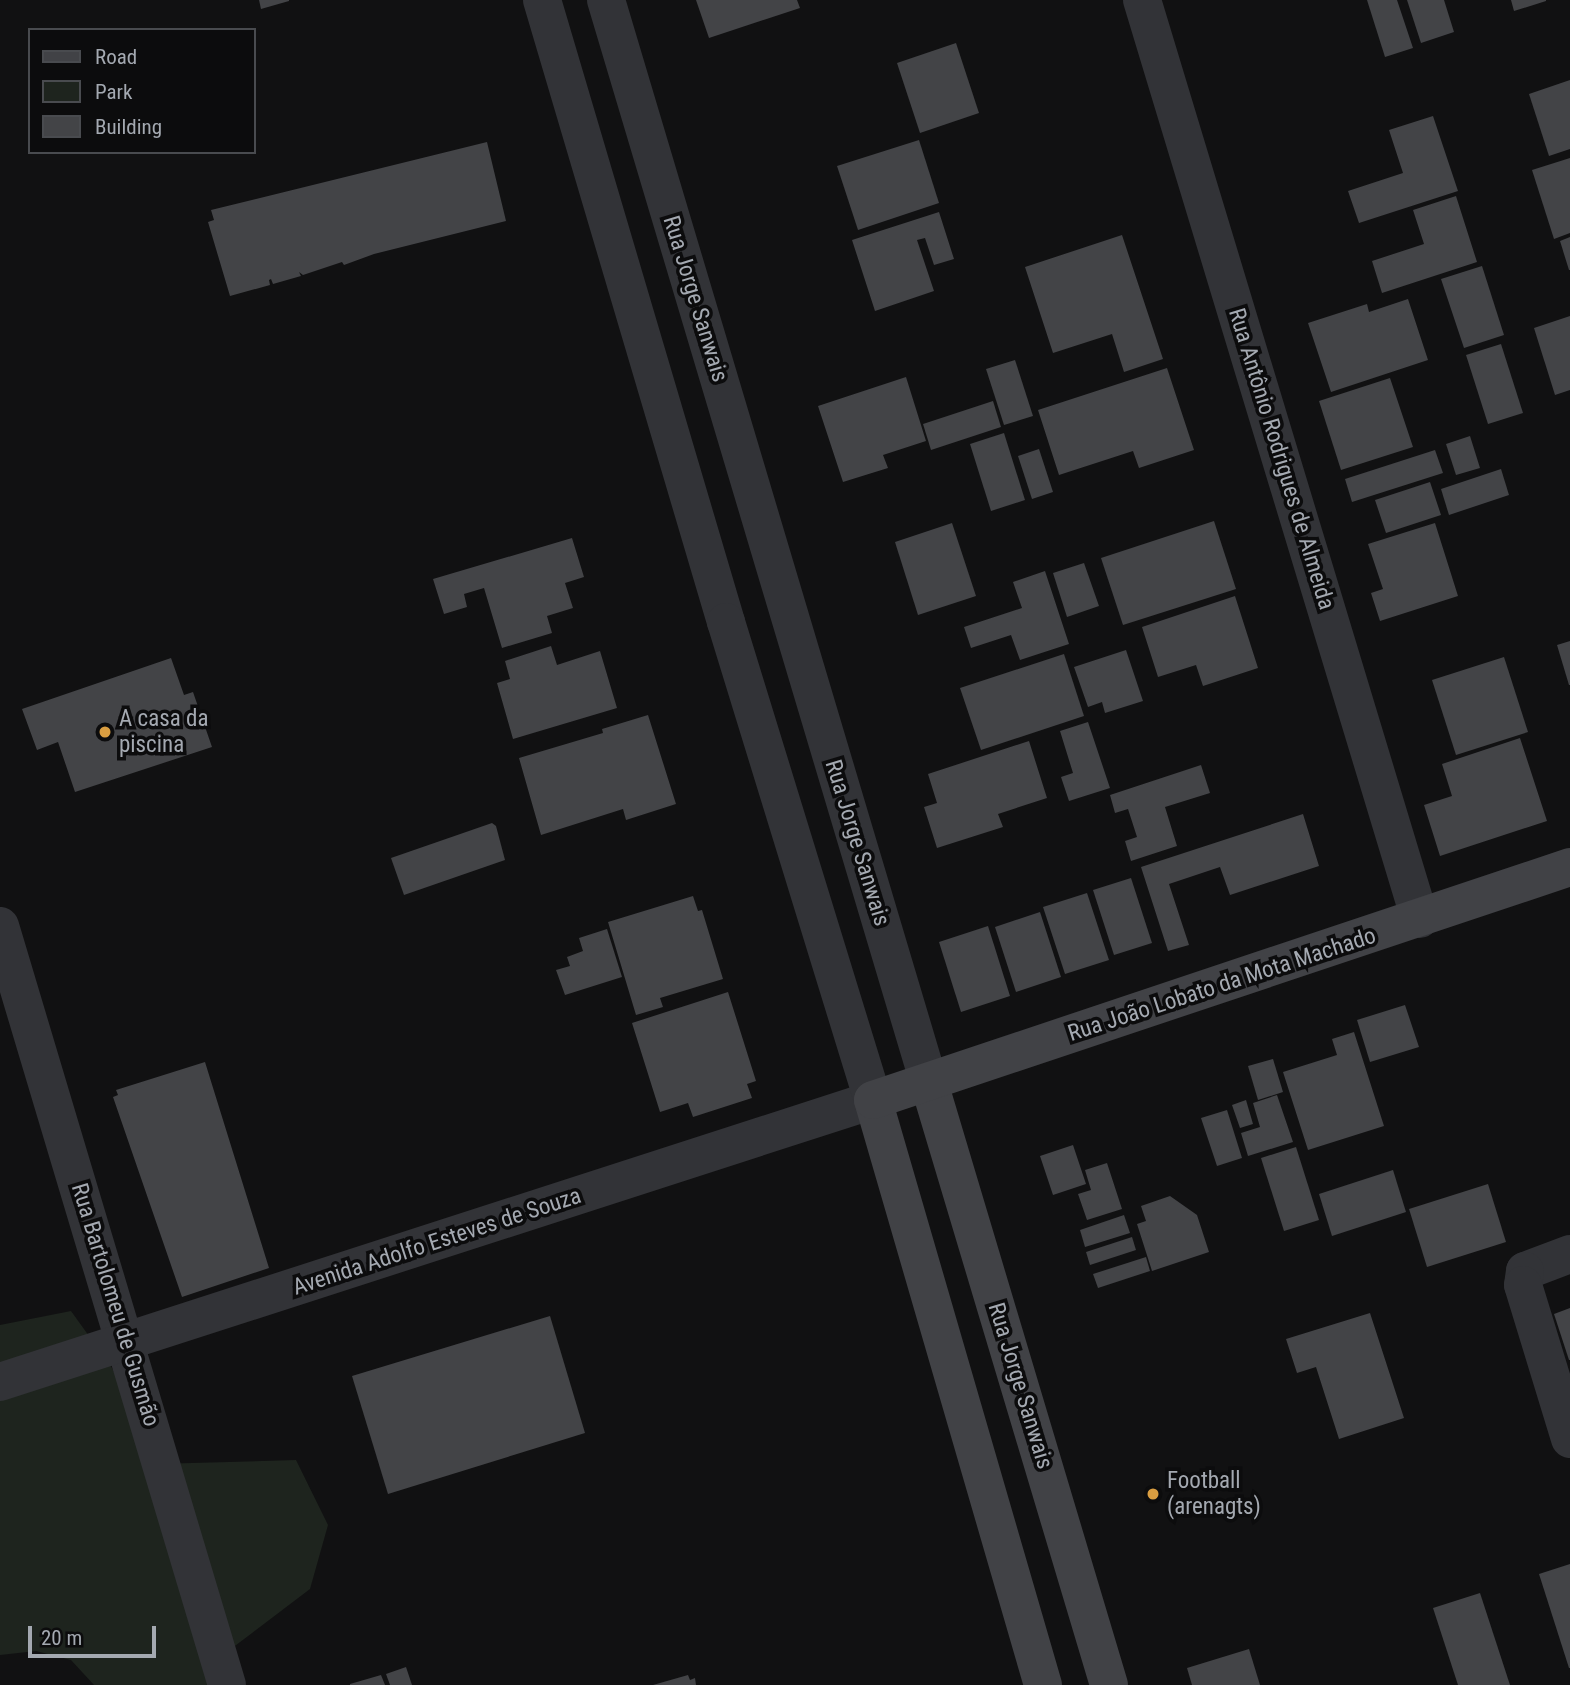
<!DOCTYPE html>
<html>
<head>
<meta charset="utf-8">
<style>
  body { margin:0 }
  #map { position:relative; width:1570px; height:1685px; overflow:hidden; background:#111112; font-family:"Roboto Condensed",sans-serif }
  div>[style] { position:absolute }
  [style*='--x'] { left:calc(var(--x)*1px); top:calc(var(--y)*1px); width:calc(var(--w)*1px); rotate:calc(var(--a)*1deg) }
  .green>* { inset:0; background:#1e241e }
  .building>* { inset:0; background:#434447 }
  .minor>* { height:38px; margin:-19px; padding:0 19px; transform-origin:19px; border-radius:19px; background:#323337 }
  .tertiary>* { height:38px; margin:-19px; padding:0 19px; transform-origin:19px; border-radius:19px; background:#323337 }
  .secondary>* { height:38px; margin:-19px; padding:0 19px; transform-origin:19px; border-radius:19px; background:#414246 }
  .dots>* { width:19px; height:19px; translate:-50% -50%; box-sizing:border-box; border:4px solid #0c0c0d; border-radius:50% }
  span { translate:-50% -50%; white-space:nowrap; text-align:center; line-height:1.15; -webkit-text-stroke:7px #0c0c0d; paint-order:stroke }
  .street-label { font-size:23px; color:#a4a9b1 }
  .poi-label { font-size:23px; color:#a4a9b1 }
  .left { translate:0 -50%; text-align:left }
  .legend { position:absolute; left:28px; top:28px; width:228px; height:126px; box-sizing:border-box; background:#0c0c0d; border:2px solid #494b4f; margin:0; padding:9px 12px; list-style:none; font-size:21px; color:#a4a9b1 }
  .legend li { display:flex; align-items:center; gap:14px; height:35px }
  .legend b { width:35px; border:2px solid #494b4f }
  .scale { position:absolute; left:28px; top:1626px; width:128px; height:32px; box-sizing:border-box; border:4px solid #a4a9b1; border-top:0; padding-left:9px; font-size:21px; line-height:24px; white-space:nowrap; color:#a4a9b1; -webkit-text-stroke:5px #0c0c0d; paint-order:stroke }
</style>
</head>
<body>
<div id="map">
  <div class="green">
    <div style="clip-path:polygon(71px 1311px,112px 1368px,156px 1464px,296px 1460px,328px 1525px,310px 1589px,219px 1658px,208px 1685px,94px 1685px,71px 1660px,36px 1651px,0 1655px,0 1325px)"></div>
  </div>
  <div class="building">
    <div style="clip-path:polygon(259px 0,289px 0,289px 1px,261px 9px)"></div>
    <div style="clip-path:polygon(696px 0,797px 0,800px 8px,709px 38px)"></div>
    <div style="clip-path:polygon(1367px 0,1397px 0,1413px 48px,1385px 57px)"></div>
    <div style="clip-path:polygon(1407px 0,1444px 0,1454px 32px,1421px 43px)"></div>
    <div style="clip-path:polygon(1511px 0,1546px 0,1546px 1px,1514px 11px)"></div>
    <div style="clip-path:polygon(956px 43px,979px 113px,920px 133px,897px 63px)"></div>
    <div style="clip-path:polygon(1570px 80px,1570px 149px,1549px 156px,1529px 94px)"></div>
    <div style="clip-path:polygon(1433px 116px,1458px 191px,1359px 223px,1348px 191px,1403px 173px,1389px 130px)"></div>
    <div style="clip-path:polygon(919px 140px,939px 203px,858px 230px,837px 166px)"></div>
    <div style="clip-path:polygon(487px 142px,506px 221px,374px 254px,344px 265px,342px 262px,303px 275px,299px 272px,301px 276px,273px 284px,271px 279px,269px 280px,270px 285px,230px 296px,208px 222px,214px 220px,211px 210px)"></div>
    <div style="clip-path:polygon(1570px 158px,1570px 233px,1554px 239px,1532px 170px)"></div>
    <div style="clip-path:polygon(1456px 196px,1477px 262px,1382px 293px,1372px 261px,1424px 244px,1413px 210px)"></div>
    <div style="clip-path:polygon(939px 212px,954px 259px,934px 265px,925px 238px,917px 240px,934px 291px,875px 311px,852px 240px)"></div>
    <div style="clip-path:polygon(1122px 235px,1163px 359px,1124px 372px,1112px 334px,1053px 353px,1025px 267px)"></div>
    <div style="clip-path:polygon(1570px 237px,1570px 270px,1569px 270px,1560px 241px)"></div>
    <div style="clip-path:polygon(1482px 266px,1504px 335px,1464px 348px,1441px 279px)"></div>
    <div style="clip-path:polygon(1408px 299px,1428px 360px,1331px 392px,1308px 323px,1367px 304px,1369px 312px)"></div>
    <div style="clip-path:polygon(1570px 316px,1570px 390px,1555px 395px,1534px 328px)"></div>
    <div style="clip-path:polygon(1501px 344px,1523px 413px,1488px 424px,1466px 355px)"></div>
    <div style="clip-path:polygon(1015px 360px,1033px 416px,1004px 425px,986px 369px)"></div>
    <div style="clip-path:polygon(1167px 368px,1194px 450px,1139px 468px,1133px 451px,1059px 475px,1038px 410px)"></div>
    <div style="clip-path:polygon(906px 377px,926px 441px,883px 455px,888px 468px,843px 482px,818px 406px)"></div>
    <div style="clip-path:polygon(1390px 378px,1413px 447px,1341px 470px,1319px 401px)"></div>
    <div style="clip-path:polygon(993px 401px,1001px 427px,931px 450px,923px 424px)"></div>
    <div style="clip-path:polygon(1004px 433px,1025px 500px,991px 511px,970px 444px)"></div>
    <div style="clip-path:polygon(1470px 436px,1480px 468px,1456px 475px,1446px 444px)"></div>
    <div style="clip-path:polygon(1039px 449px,1053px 492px,1032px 499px,1018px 456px)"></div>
    <div style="clip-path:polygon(1435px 450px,1443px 473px,1352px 502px,1345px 479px)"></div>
    <div style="clip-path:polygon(1501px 469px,1509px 495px,1449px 515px,1441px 489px)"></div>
    <div style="clip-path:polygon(1430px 482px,1441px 515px,1386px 533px,1375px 500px)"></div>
    <div style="clip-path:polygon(1214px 521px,1236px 589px,1123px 625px,1101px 558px)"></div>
    <div style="clip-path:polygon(952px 523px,976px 596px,918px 615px,895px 542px)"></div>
    <div style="clip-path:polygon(1435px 523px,1458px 596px,1380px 621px,1371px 593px,1383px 589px,1368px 544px)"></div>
    <div style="clip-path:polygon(572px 538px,584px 577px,565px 583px,573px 608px,547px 616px,552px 633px,502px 648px,484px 588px,464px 594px,467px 607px,444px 614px,433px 579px)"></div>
    <div style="clip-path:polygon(1084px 563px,1099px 606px,1067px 617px,1053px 573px)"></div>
    <div style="clip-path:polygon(1045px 571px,1069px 644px,1020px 660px,1011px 635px,971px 648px,964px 627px,1022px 608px,1013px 582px)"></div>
    <div style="clip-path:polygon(1235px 596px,1258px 668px,1203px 686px,1196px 665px,1158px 677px,1142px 627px)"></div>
    <div style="clip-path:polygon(1570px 641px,1570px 685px,1569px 685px,1557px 645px)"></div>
    <div style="clip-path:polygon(551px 646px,557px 665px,600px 651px,617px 708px,513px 739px,497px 683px,510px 679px,505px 661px)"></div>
    <div style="clip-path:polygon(1126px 650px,1143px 701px,1105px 713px,1102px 702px,1088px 707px,1074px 667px)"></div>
    <div style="clip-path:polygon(1064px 654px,1084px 716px,981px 750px,960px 688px)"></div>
    <div style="clip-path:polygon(1504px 657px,1528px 732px,1456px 755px,1432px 680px)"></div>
    <div style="clip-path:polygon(171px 658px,184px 695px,193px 692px,212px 747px,75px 792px,58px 742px,37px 750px,22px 709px)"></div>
    <div style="clip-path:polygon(648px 715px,676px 804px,626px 820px,623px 809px,541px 835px,519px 758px,603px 733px,602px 729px)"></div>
    <div style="clip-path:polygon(1088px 722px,1110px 788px,1069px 801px,1061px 777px,1073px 773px,1060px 731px)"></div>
    <div style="clip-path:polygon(1520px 738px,1547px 821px,1440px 856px,1424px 805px,1452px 796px,1442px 764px)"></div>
    <div style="clip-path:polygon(1029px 741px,1047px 798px,998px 814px,1003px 827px,937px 848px,924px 807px,937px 803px,928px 774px)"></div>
    <div style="clip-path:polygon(1201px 765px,1210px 793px,1165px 807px,1177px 846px,1131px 861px,1125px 841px,1137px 837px,1128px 809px,1115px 813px,1110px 795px)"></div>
    <div style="clip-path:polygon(1303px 814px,1319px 866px,1230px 895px,1220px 867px,1169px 884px,1189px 945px,1168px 951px,1141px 867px)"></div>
    <div style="clip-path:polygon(492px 823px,496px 826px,505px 860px,404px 895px,391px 858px)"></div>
    <div style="clip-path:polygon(1131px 878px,1152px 943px,1114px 955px,1093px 890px)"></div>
    <div style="clip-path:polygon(1087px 893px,1109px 960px,1065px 974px,1043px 907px)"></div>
    <div style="clip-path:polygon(693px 896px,698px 911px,702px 910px,723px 979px,660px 998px,663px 1007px,636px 1015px,608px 922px)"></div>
    <div style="clip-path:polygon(1040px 912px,1061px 977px,1016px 992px,995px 927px)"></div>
    <div style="clip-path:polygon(988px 926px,1010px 996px,961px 1012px,939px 942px)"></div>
    <div style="clip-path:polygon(607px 929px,622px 977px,565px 995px,556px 970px,570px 966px,567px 957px,583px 951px,579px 938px)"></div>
    <div style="clip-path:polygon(728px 992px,756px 1081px,747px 1084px,752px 1098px,693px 1117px,688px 1103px,660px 1112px,632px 1023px)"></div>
    <div style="clip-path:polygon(1405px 1005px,1419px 1047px,1370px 1062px,1357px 1020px)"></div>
    <div style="clip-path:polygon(1354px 1032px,1384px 1126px,1308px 1150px,1283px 1072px,1337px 1055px,1332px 1039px)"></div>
    <div style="clip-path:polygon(1273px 1059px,1283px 1092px,1258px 1100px,1248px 1066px)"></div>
    <div style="clip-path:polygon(205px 1062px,269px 1268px,182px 1297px,113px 1097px,118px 1095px,116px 1090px)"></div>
    <div style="clip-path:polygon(1277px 1095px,1293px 1142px,1248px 1156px,1241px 1133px,1260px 1127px,1253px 1103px)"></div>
    <div style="clip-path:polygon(1246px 1100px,1253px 1124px,1240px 1128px,1232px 1105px)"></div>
    <div style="clip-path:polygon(1227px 1110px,1242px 1158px,1217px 1166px,1201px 1118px)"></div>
    <div style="clip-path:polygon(1073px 1145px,1086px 1184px,1053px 1195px,1040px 1156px)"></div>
    <div style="clip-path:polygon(1296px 1147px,1319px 1220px,1284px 1231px,1261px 1158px)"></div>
    <div style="clip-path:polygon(1107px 1163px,1122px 1209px,1087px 1220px,1078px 1194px,1091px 1190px,1085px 1170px)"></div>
    <div style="clip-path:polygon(1393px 1170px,1406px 1212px,1332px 1236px,1319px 1194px)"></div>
    <div style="clip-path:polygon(1488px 1184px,1506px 1242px,1427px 1267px,1409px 1209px)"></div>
    <div style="clip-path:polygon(1170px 1196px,1197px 1215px,1209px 1252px,1152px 1271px,1137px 1224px,1146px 1221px,1141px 1206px)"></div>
    <div style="clip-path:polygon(1124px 1215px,1130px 1233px,1085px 1247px,1080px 1230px)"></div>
    <div style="clip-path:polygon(1132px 1237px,1136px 1250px,1090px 1265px,1086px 1252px)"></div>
    <div style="clip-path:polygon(1146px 1257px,1150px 1271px,1098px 1288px,1093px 1274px)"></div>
    <div style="clip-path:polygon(1570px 1308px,1570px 1360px,1569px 1360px,1554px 1314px)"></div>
    <div style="clip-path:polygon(1370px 1313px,1404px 1418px,1339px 1439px,1316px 1367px,1297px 1373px,1286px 1339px)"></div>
    <div style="clip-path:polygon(550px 1316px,585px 1433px,388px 1494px,352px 1376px)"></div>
    <div style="clip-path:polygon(1570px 1564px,1570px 1668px,1569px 1668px,1539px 1574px)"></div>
    <div style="clip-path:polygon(1480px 1593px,1510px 1685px,1458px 1685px,1433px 1608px)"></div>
    <div style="clip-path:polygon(1249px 1649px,1260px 1685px,1192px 1685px,1187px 1668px)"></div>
    <div style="clip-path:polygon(406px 1667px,412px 1685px,390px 1685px,386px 1674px)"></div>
    <div style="clip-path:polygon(381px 1675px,385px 1685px,350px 1685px,350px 1684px)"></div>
    <div style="clip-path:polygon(688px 1675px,690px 1680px,695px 1678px,696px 1685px,653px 1685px)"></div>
  </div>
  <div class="minor">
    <div style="--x:1142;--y:0;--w:960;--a:73.17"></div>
    <div style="--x:0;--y:926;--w:792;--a:73.35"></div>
    <div style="--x:1570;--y:1254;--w:48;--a:159.3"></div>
    <div style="--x:1525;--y:1271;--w:14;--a:98"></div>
    <div style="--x:1523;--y:1285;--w:161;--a:73"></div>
    <div style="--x:0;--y:1382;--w:917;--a:-17.9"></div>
  </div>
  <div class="tertiary">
    <div style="--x:542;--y:0;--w:649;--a:73.52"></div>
    <div style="--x:726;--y:622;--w:500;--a:72.91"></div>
    <div style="--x:606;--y:0;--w:1130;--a:73.39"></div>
  </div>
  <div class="secondary">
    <div style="--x:929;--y:1083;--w:628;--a:73.35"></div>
    <div style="--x:1043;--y:1685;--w:609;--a:-106.2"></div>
    <div style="--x:873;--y:1100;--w:735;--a:-18.48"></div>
  </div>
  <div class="dots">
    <div style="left:105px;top:732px;background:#da9e41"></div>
    <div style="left:1153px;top:1494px;background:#da9e41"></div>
  </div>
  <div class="street-label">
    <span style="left:695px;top:299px;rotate:73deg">Rua Jorge Sanwais</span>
    <span style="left:1281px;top:459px;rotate:73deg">Rua Antônio Rodrigues de Almeida</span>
    <span style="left:857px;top:843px;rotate:73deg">Rua Jorge Sanwais</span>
    <span style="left:1222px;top:985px;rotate:-18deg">Rua João Lobato da Mota Machado</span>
    <span style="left:437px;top:1242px;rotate:-18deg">Avenida Adolfo Esteves de Souza</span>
    <span style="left:115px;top:1305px;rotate:73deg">Rua Bartolomeu de Gusmão</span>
    <span style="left:1020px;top:1386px;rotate:73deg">Rua Jorge Sanwais</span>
  </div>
  <div class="poi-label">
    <span class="left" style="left:119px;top:732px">A casa da<br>piscina</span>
    <span class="left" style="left:1167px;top:1494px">Football<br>(arenagts)</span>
  </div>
  <ul class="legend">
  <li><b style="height:9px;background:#414246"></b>Road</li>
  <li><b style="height:19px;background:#1e241e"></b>Park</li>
  <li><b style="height:19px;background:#434447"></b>Building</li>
  </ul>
  <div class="scale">20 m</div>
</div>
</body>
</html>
